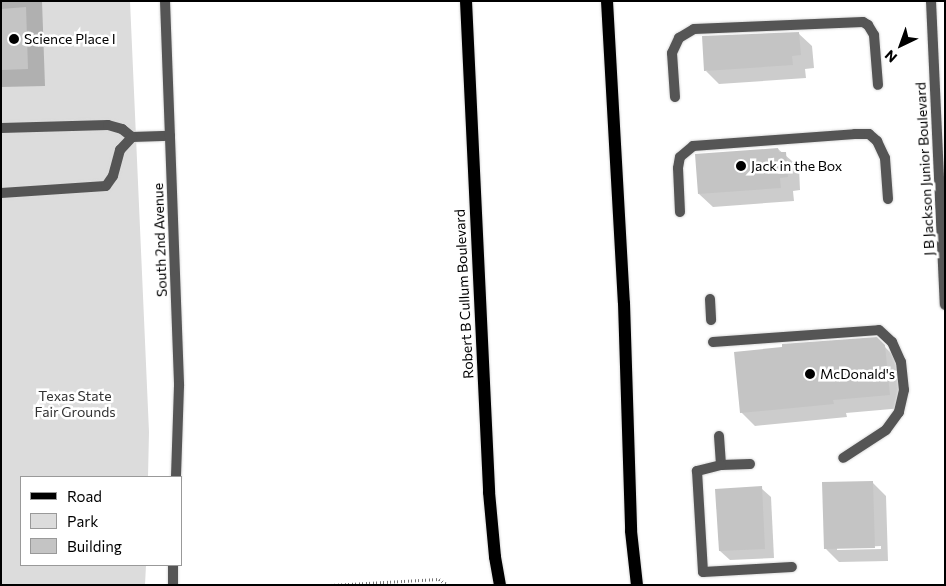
<!DOCTYPE html>
<html>
<head>
<meta charset="utf-8">
<style>
  body { margin:0 }
  #map { position:relative; width:946px; height:586px; overflow:hidden; background:#fff; font-family:Commissioner,sans-serif }
  div>[style] { position:absolute }
  [style*='--x'] { left:calc(var(--x)*1px); top:calc(var(--y)*1px); width:calc(var(--w)*1px); rotate:calc(var(--a)*1deg) }
  .green>* { inset:0; background:#dcdcdc }
  .shadow>* { inset:0; background:#0003 }
  .building>* { inset:0; background:#c4c4c4 }
  .path>* { height:3px; margin-top:-1.5px; transform-origin:0; background:repeating-linear-gradient(90deg,#777 0 1px,transparent 0 3.5px) }
  .roads { filter:drop-shadow(0 0 1px #dbdbdb) drop-shadow(0 0 1px #dbdbdb) }
  .service>* { height:10px; margin:-5px; padding:0 5px; transform-origin:5px; border-radius:5px; background:#555 }
  .minor>* { height:10px; margin:-5px; padding:0 5px; transform-origin:5px; border-radius:5px; background:#555 }
  .primary>* { height:12px; margin:-6px; padding:0 6px; transform-origin:6px; border-radius:6px; background:#000 }
  .dots>* { width:14px; height:14px; translate:-50% -50%; box-sizing:border-box; border:2px solid #fff; border-radius:50% }
  span { translate:-50% -50%; white-space:nowrap; text-align:center; line-height:1.15; -webkit-text-stroke:5px #fff; paint-order:stroke }
  .poi-label { font-size:14px; color:#000 }
  .left { translate:0 -50%; text-align:left }
  .street-label { font-size:14px; color:#000 }
  .park-label { font-size:14px; color:#333 }
  .frame { position:absolute; inset:0; border:2px solid #000; pointer-events:none }
  .legend { position:absolute; left:20px; top:476px; width:162px; height:90px; box-sizing:border-box; background:#fff; border:1px solid #999; margin:0; padding:6px 9px; list-style:none; font-size:15px; color:#000 }
  .legend li { display:flex; align-items:center; gap:10px; height:25px }
  .legend b { width:25px; border:1px solid #999 }
  .north { position:absolute; left:876px; top:20px; width:50px; height:50px; -webkit-text-stroke:4px #fff; paint-order:stroke; rotate:222deg; font-size:14px; font-weight:700; line-height:20px; text-align:center; color:#000 }
  .north::after { content:''; display:block; margin:auto; width:18px; height:22px; background:#000; clip-path:polygon(50% 0,100% 100%,50% 72%,0 100%) }
</style>
</head>
<body>
<div id="map">
  <div class="green">
    <div style="clip-path:polygon(1px 1px,130px 1px,149px 432px,148px 477px,21px 477px,21px 565px,146px 565px,145px 585px,1px 585px)"></div>
  </div>
  <div class="shadow">
    <div style="clip-path:polygon(1px 1px,42px 1px,45px 86px,1px 87px)"></div>
    <div style="clip-path:polygon(798px 33px,812px 46px,814px 68px,805px 69px,806px 78px,719px 84px,706px 71px)"></div>
    <div style="clip-path:polygon(778px 149px,799px 167px,800px 190px,793px 191px,794px 201px,713px 207px,699px 194px)"></div>
    <div style="clip-path:polygon(884px 346px,898px 360px,903px 408px,846px 413px,847px 417px,755px 426px,741px 412px)"></div>
    <div style="clip-path:polygon(evenodd,872px 482px,886px 496px,888px 561px,839px 562px,826px 549px,872px 482px,881px 546px,881px 549px,837px 550px,837px 548px,881px 546px)"></div>
    <div style="clip-path:polygon(761px 488px,771px 497px,774px 558px,730px 560px,720px 551px)"></div>
  </div>
  <div class="building">
    <div style="clip-path:polygon(26px 7px,28px 69px,1px 70px,1px 9px)"></div>
    <div style="clip-path:polygon(799px 32px,801px 55px,792px 56px,793px 65px,704px 71px,702px 36px)"></div>
    <div style="clip-path:polygon(778px 148px,779px 152px,786px 152px,788px 177px,780px 178px,781px 188px,698px 194px,695px 154px)"></div>
    <div style="clip-path:polygon(877px 337px,885px 345px,890px 395px,833px 400px,834px 404px,740px 413px,734px 352px,782px 347px,782px 344px)"></div>
    <div style="clip-path:polygon(873px 481px,875px 548px,824px 549px,822px 482px)"></div>
    <div style="clip-path:polygon(762px 486px,765px 549px,719px 551px,715px 489px)"></div>
  </div>
  <div class="path">
    <div style="--x:331;--y:585;--w:108;--a:-3.2"></div>
    <div style="--x:439;--y:579;--w:11;--a:34"></div>
  </div>
  <div class="roads">
    <div class="service">
      <div style="--x:675;--y:97;--w:44;--a:-93.9"></div>
      <div style="--x:672;--y:53;--w:17;--a:-65"></div>
      <div style="--x:679;--y:38;--w:17;--a:-31"></div>
      <div style="--x:694;--y:29;--w:169;--a:-2.4"></div>
      <div style="--x:863;--y:22;--w:6;--a:31"></div>
      <div style="--x:868;--y:25;--w:12;--a:59"></div>
      <div style="--x:874;--y:35;--w:50;--a:85.4"></div>
      <div style="--x:1;--y:128;--w:107;--a:-1.6"></div>
      <div style="--x:108;--y:125;--w:15;--a:16"></div>
      <div style="--x:122;--y:129;--w:13;--a:39"></div>
      <div style="--x:132;--y:137;--w:38;--a:-2"></div>
      <div style="--x:1;--y:193;--w:105;--a:-3.8"></div>
      <div style="--x:106;--y:186;--w:12;--a:-55"></div>
      <div style="--x:113;--y:176;--w:27;--a:-75"></div>
      <div style="--x:120;--y:150;--w:18;--a:-47"></div>
      <div style="--x:680;--y:212;--w:44;--a:-92.6"></div>
      <div style="--x:678;--y:168;--w:11;--a:-80"></div>
      <div style="--x:680;--y:157;--w:17;--a:-40"></div>
      <div style="--x:693;--y:146;--w:162;--a:-4.2"></div>
      <div style="--x:855;--y:134;--w:14;--a:0"></div>
      <div style="--x:869;--y:134;--w:11;--a:41"></div>
      <div style="--x:877;--y:141;--w:19;--a:65"></div>
      <div style="--x:885;--y:158;--w:41;--a:85.8"></div>
      <div style="--x:710;--y:299;--w:21;--a:87"></div>
      <div style="--x:713;--y:342;--w:166;--a:-4.1"></div>
      <div style="--x:879;--y:330;--w:18;--a:43"></div>
      <div style="--x:892;--y:342;--w:22;--a:66"></div>
      <div style="--x:901;--y:362;--w:28;--a:84"></div>
      <div style="--x:904;--y:390;--w:23;--a:103"></div>
      <div style="--x:899;--y:412;--w:22;--a:126"></div>
      <div style="--x:886;--y:430;--w:51;--a:146.9"></div>
      <div style="--x:719;--y:436;--w:29;--a:86"></div>
      <div style="--x:750;--y:464;--w:29;--a:178"></div>
      <div style="--x:721;--y:465;--w:25;--a:166"></div>
      <div style="--x:697;--y:471;--w:101;--a:86.6"></div>
      <div style="--x:703;--y:572;--w:89;--a:-3.2"></div>
    </div>
    <div class="minor">
      <div style="--x:165;--y:1;--w:385;--a:87.9"></div>
      <div style="--x:179;--y:386;--w:91;--a:91.9"></div>
      <div style="--x:931;--y:1;--w:304;--a:87.4"></div>
      <div style="--x:173;--y:585;--w:20;--a:-90"></div>
    </div>
    <div class="primary">
      <div style="--x:466;--y:1;--w:492;--a:87.3"></div>
      <div style="--x:489;--y:492;--w:65;--a:84.7"></div>
      <div style="--x:495;--y:557;--w:28;--a:80"></div>
      <div style="--x:607;--y:1;--w:302;--a:86.8"></div>
      <div style="--x:624;--y:303;--w:228;--a:88.2"></div>
      <div style="--x:631;--y:531;--w:54;--a:83.7"></div>
    </div>
  </div>
  <div class="dots">
    <div style="left:14px;top:39px;background:#000"></div>
    <div style="left:741px;top:166px;background:#000"></div>
    <div style="left:810px;top:374px;background:#000"></div>
  </div>
  <div class="poi-label">
    <span class="left" style="left:24px;top:39px">Science Place I</span>
    <span class="left" style="left:751px;top:166px">Jack in the Box</span>
    <span class="left" style="left:820px;top:374px">McDonald's</span>
  </div>
  <div class="street-label">
    <span style="left:925px;top:169px;rotate:-93deg">J B Jackson Junior Boulevard</span>
    <span style="left:160px;top:240px;rotate:-92deg">South 2nd Avenue</span>
    <span style="left:464px;top:294px;rotate:-93deg">Robert B Cullum Boulevard</span>
  </div>
  <div class="park-label">
    <span style="left:75px;top:404px">Texas State<br>Fair Grounds</span>
  </div>
  <div class="frame"></div>
  <ul class="legend">
  <li><b style="height:6px;background:#000"></b>Road</li>
  <li><b style="height:14px;background:#dcdcdc"></b>Park</li>
  <li><b style="height:14px;background:#c4c4c4"></b>Building</li>
  </ul>
  <div class="north">N</div>
</div>
</body>
</html>
